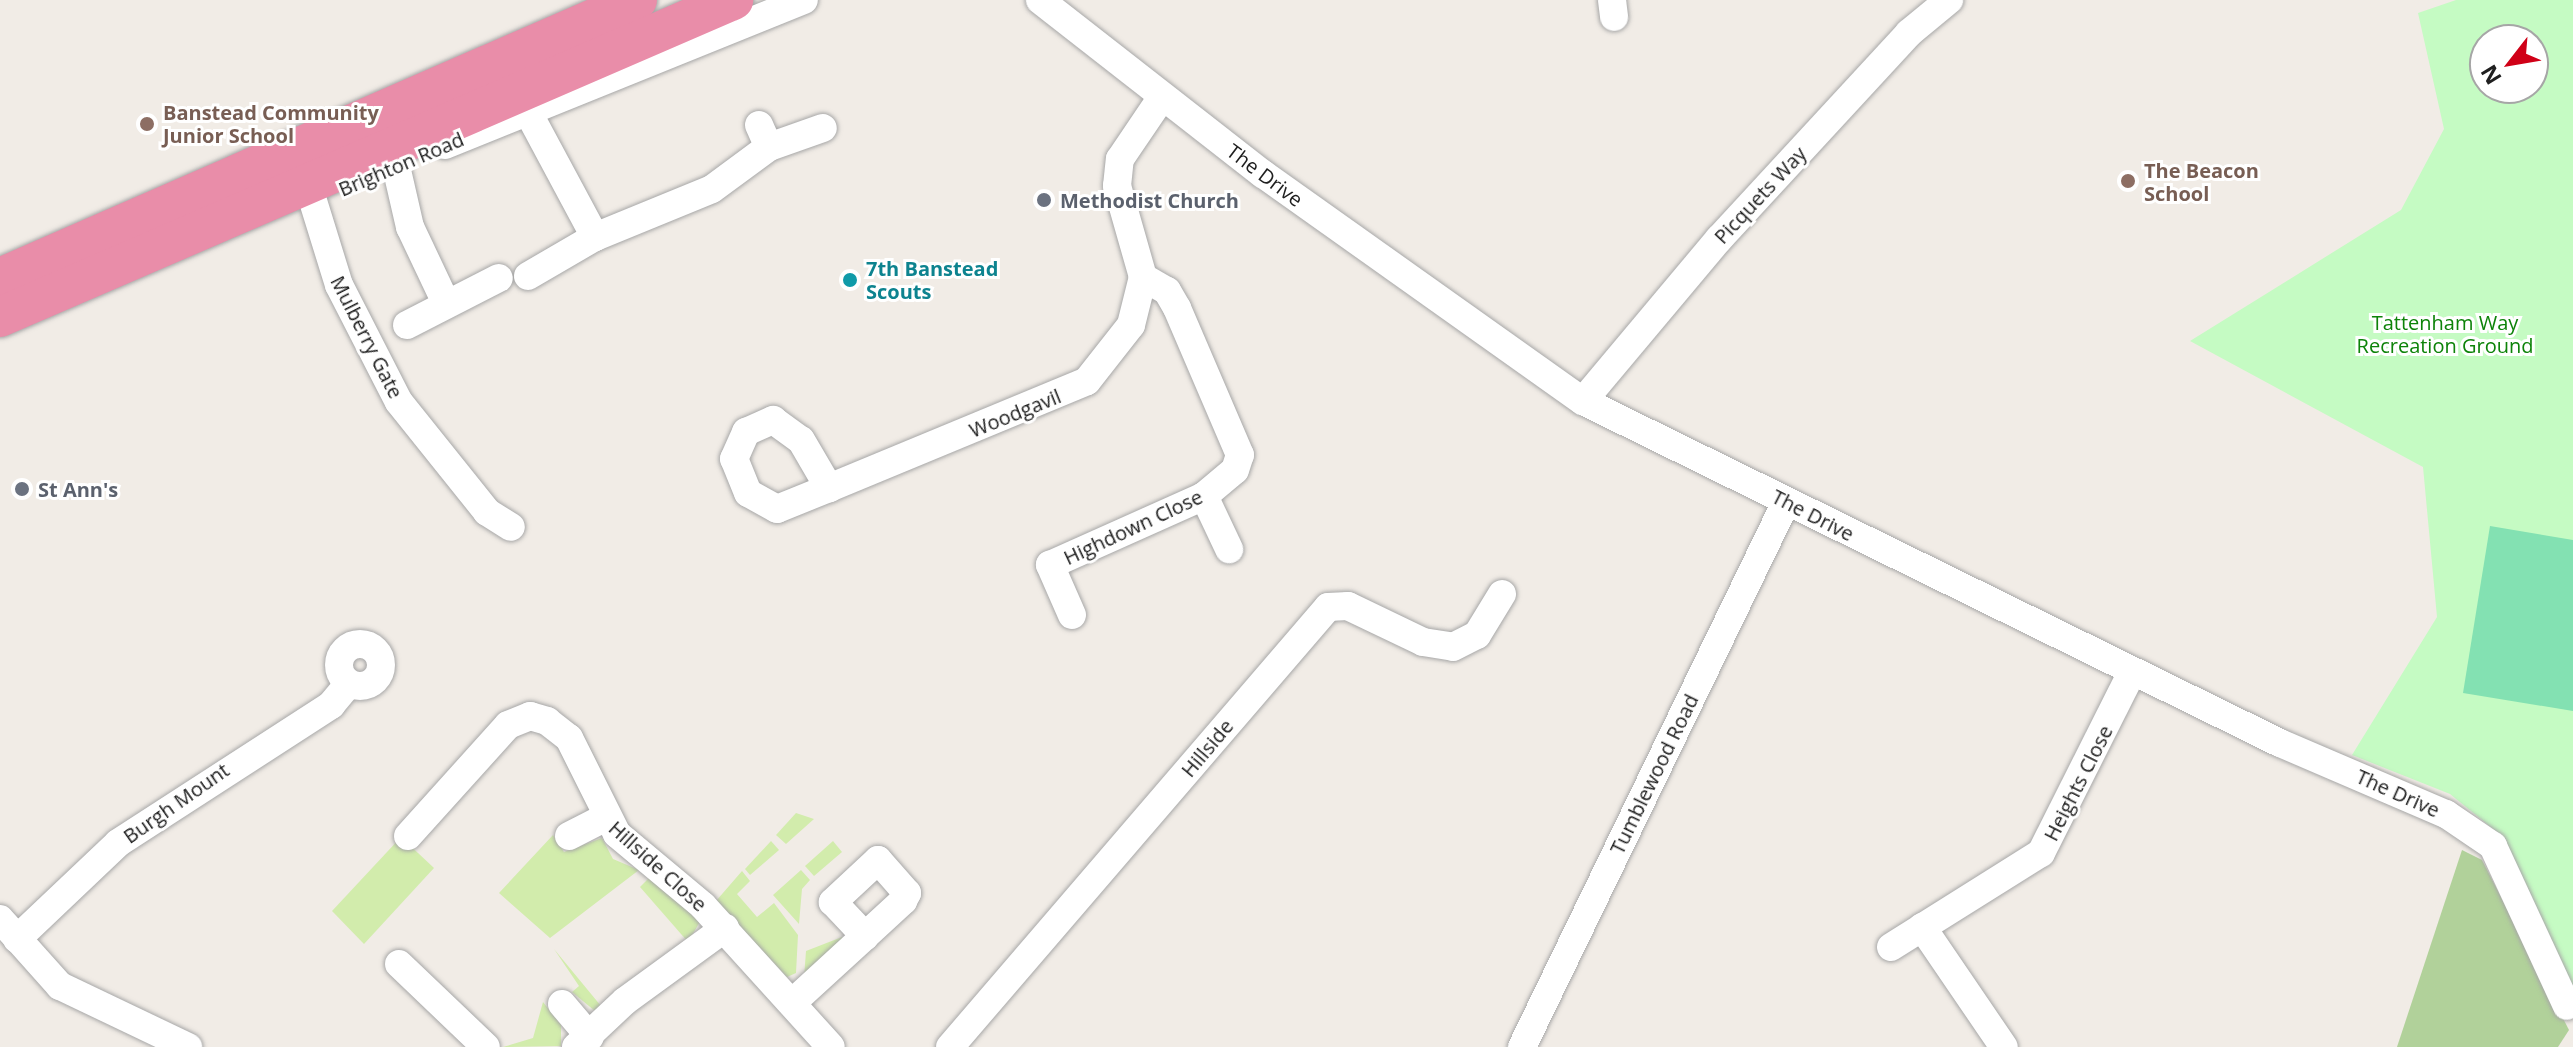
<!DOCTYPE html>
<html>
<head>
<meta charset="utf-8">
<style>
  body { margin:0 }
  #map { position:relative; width:2573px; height:1047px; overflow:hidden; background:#f1ece6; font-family:"Open Sans",sans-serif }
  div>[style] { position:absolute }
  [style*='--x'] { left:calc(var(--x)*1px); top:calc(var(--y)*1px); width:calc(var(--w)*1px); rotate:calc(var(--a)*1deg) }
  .grass>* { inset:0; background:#d2ecac }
  .forest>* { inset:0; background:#b1d19a }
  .park>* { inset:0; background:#c5fbc3 }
  .pitch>* { inset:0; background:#83e1b2 }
  .roads { filter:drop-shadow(0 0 2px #a7a7a7) drop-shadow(0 0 2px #a7a7a7) }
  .minor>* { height:28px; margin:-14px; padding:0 14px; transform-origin:14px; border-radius:14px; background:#fff }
  .minor>.ring { margin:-14px; padding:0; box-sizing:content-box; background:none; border:28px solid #fff; border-radius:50% }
  .highway>* { height:40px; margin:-20px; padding:0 20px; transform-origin:20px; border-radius:20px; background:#e98da9 }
  .dots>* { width:22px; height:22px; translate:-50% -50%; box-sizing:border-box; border:4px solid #fff; border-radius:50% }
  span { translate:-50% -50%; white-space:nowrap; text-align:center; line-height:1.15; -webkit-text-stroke:6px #fff; paint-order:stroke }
  .education-label { font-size:20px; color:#785e54; font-weight:700 }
  .left { translate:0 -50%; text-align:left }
  .street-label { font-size:20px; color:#202020 }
  .worship-label { font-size:20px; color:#5b616d; font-weight:700 }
  .culture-label { font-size:20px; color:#0d838f; font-weight:700 }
  .park-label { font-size:20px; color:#0d8309 }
  .north { position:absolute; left:2469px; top:24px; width:80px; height:80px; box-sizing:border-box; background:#fff; border:2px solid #a6a6a6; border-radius:50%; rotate:239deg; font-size:22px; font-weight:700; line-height:32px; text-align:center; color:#202020 }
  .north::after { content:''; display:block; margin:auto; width:28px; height:36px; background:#d00017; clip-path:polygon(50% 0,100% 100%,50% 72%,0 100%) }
</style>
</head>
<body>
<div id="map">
  <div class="grass">
    <div style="clip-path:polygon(796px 813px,814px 819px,786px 844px,776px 835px)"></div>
    <div style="clip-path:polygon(553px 835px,564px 852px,602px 838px,613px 859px,639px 870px,550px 938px,499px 893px)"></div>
    <div style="clip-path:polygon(401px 837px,434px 868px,364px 944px,332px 911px)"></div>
    <div style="clip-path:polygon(771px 841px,779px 850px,750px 875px,745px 869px)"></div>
    <div style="clip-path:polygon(833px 841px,842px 852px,814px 876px,805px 866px)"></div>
    <div style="clip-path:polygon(801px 870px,810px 880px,802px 889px,799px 924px,773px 895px)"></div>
    <div style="clip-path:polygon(742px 871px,750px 881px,737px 894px,757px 917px,774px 903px,798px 935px,796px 973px,787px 977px,716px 901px)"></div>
    <div style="clip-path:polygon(650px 877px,701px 920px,688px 942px,640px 887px)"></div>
    <div style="clip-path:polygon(842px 937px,843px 942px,804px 978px,806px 951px)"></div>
    <div style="clip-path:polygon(554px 949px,601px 1006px,595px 1011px,572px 992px,579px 986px)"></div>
    <div style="clip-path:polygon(543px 1002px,561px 1025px,561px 1046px,503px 1047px,533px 1038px)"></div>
  </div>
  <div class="forest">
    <div style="clip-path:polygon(2462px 850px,2482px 860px,2569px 1030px,2558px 1047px,2397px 1047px)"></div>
  </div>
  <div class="park">
    <div style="clip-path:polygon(evenodd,2456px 0,2573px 0,2573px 1006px,2503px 837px,2450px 794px,2352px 755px,2437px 617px,2423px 467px,2190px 341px,2401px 210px,2444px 129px,2418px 13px,2456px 0,2485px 40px,2533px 40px,2533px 88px,2485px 88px,2485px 40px)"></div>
  </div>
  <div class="pitch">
    <div style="clip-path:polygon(2490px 526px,2573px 540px,2573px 711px,2463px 693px)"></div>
  </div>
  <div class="roads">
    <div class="minor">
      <div style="--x:1040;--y:0;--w:283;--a:38"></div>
      <div style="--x:1263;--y:174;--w:392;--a:35.4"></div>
      <div style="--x:1583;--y:401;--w:776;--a:26.14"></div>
      <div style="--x:2280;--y:743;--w:181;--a:23.2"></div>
      <div style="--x:2446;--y:814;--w:57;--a:34.2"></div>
      <div style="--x:2493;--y:846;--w:176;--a:65.2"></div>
      <div style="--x:1612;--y:0;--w:17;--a:83"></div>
      <div style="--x:528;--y:112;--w:142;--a:61.8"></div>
      <div style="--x:759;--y:125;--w:24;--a:66"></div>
      <div style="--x:445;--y:145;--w:387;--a:-22"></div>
      <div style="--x:396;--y:166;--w:63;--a:77.1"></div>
      <div style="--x:410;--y:227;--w:82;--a:64.7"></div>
      <div style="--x:313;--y:201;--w:88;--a:72.8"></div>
      <div style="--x:339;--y:285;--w:131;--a:62.9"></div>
      <div style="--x:399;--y:402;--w:141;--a:51.3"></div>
      <div style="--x:487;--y:512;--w:28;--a:32"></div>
      <div style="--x:528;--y:276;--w:78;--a:-30.2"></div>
      <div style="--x:595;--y:237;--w:126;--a:-22.3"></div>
      <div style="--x:712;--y:189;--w:71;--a:-36.4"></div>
      <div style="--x:769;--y:147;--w:57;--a:-19.4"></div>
      <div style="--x:407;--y:325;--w:103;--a:-27.1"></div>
      <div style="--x:1583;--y:401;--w:212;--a:-50"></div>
      <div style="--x:1719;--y:239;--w:280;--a:-47.3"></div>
      <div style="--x:1909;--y:33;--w:52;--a:-39.5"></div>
      <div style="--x:773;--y:420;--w:34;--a:36"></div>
      <div style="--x:801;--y:440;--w:56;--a:59.7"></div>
      <div style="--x:829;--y:488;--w:56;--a:158"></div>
      <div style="--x:777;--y:509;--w:33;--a:-151"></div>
      <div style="--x:748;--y:493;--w:37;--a:-112"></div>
      <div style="--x:734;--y:459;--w:30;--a:-66"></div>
      <div style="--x:746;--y:432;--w:30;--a:-24"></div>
      <div style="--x:829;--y:488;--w:279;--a:-22.5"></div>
      <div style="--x:1087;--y:381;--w:71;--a:-51.8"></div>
      <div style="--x:1131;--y:325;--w:49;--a:-76"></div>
      <div style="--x:1204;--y:496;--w:59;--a:64.7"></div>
      <div style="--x:1072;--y:615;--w:55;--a:-113.7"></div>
      <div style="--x:1050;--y:565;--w:169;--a:-24.1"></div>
      <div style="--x:1204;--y:496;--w:40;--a:-40"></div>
      <div style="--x:1235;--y:470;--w:16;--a:-72"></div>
      <div style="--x:1240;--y:455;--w:160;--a:-113.2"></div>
      <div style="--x:1177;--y:308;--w:20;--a:-120"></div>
      <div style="--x:1167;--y:291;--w:28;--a:-150"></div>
      <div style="--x:1143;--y:277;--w:95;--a:-105.9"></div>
      <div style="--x:1117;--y:186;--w:27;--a:-84"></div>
      <div style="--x:1120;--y:159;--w:75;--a:-55.9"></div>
      <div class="ring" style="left:339px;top:644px;width:14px;height:14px"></div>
      <div style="--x:408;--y:836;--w:149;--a:-48"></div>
      <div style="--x:508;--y:725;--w:24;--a:-22"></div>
      <div style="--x:530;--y:716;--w:18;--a:16"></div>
      <div style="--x:547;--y:721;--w:28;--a:38"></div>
      <div style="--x:569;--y:738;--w:107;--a:63.4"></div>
      <div style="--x:617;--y:834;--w:112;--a:39.9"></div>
      <div style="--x:703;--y:906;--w:190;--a:47.8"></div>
      <div style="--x:569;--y:836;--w:39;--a:-27"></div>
      <div style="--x:0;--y:919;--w:90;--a:48.2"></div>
      <div style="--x:60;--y:986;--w:142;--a:25.5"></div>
      <div style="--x:1922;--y:927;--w:145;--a:55.7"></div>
      <div style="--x:17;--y:939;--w:139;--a:-43.5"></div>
      <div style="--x:118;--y:843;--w:254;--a:-32.9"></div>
      <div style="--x:331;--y:705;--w:26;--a:-50"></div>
      <div style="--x:1891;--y:947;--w:177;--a:-32.1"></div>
      <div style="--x:2041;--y:853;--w:203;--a:-63.3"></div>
      <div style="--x:399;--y:964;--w:120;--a:43.7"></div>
      <div style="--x:792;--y:1003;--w:99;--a:-42.5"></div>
      <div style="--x:865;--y:936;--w:52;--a:-42.6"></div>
      <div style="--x:903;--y:901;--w:9;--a:-63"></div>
      <div style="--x:907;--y:893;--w:44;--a:-131.3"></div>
      <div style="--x:878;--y:860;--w:62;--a:137"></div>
      <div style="--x:833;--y:902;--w:47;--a:46.7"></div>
      <div style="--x:562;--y:1004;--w:43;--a:49.7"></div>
      <div style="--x:576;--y:1047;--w:67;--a:-43.2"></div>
      <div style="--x:625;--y:1001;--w:124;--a:-36.1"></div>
      <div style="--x:950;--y:1047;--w:580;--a:-49.33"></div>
      <div style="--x:1328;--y:607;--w:20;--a:-3"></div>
      <div style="--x:1348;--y:606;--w:83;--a:25.6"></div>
      <div style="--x:1423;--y:642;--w:30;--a:9"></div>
      <div style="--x:1453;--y:647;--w:27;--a:-27"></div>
      <div style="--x:1477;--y:635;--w:48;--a:-58.6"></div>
      <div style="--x:1522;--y:1047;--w:606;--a:-64.15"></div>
    </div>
    <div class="highway">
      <div style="--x:0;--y:278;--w:695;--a:-23.58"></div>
      <div style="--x:0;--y:317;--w:799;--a:-23.39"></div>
    </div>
  </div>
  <div class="dots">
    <div style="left:147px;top:124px;background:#8d6e63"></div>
    <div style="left:2128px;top:181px;background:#8d6e63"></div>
    <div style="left:1044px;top:200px;background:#6b7280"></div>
    <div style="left:850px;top:280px;background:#0f9aa8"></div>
    <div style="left:22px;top:489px;background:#6b7280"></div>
  </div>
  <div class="education-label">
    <span class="left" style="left:163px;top:124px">Banstead Community<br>Junior School</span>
    <span class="left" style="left:2144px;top:182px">The Beacon<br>School</span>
  </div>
  <div class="street-label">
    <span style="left:401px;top:164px;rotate:-23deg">Brighton Road</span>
    <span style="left:1265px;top:175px;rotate:37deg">The Drive</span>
    <span style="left:1760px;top:195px;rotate:-47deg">Picquets Way</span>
    <span style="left:367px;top:337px;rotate:63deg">Mulberry Gate</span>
    <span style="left:1015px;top:413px;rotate:-22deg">Woodgavil</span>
    <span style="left:1813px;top:515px;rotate:27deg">The Drive</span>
    <span style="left:1133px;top:527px;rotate:-25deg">Highdown Close</span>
    <span style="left:1207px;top:748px;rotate:-50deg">Hillside</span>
    <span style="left:1654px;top:774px;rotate:-64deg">Tumblewood Road</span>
    <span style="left:2078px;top:783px;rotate:-63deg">Heights Close</span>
    <span style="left:2398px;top:793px;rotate:24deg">The Drive</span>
    <span style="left:176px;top:803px;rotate:-35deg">Burgh Mount</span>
    <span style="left:658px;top:866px;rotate:42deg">Hillside Close</span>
  </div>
  <div class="worship-label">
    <span class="left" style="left:1060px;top:200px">Methodist Church</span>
    <span class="left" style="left:38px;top:489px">St Ann's</span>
  </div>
  <div class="culture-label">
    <span class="left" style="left:866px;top:280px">7th Banstead<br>Scouts</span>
  </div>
  <div class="park-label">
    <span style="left:2445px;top:334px">Tattenham Way<br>Recreation Ground</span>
  </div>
  <div class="north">N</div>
</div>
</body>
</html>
